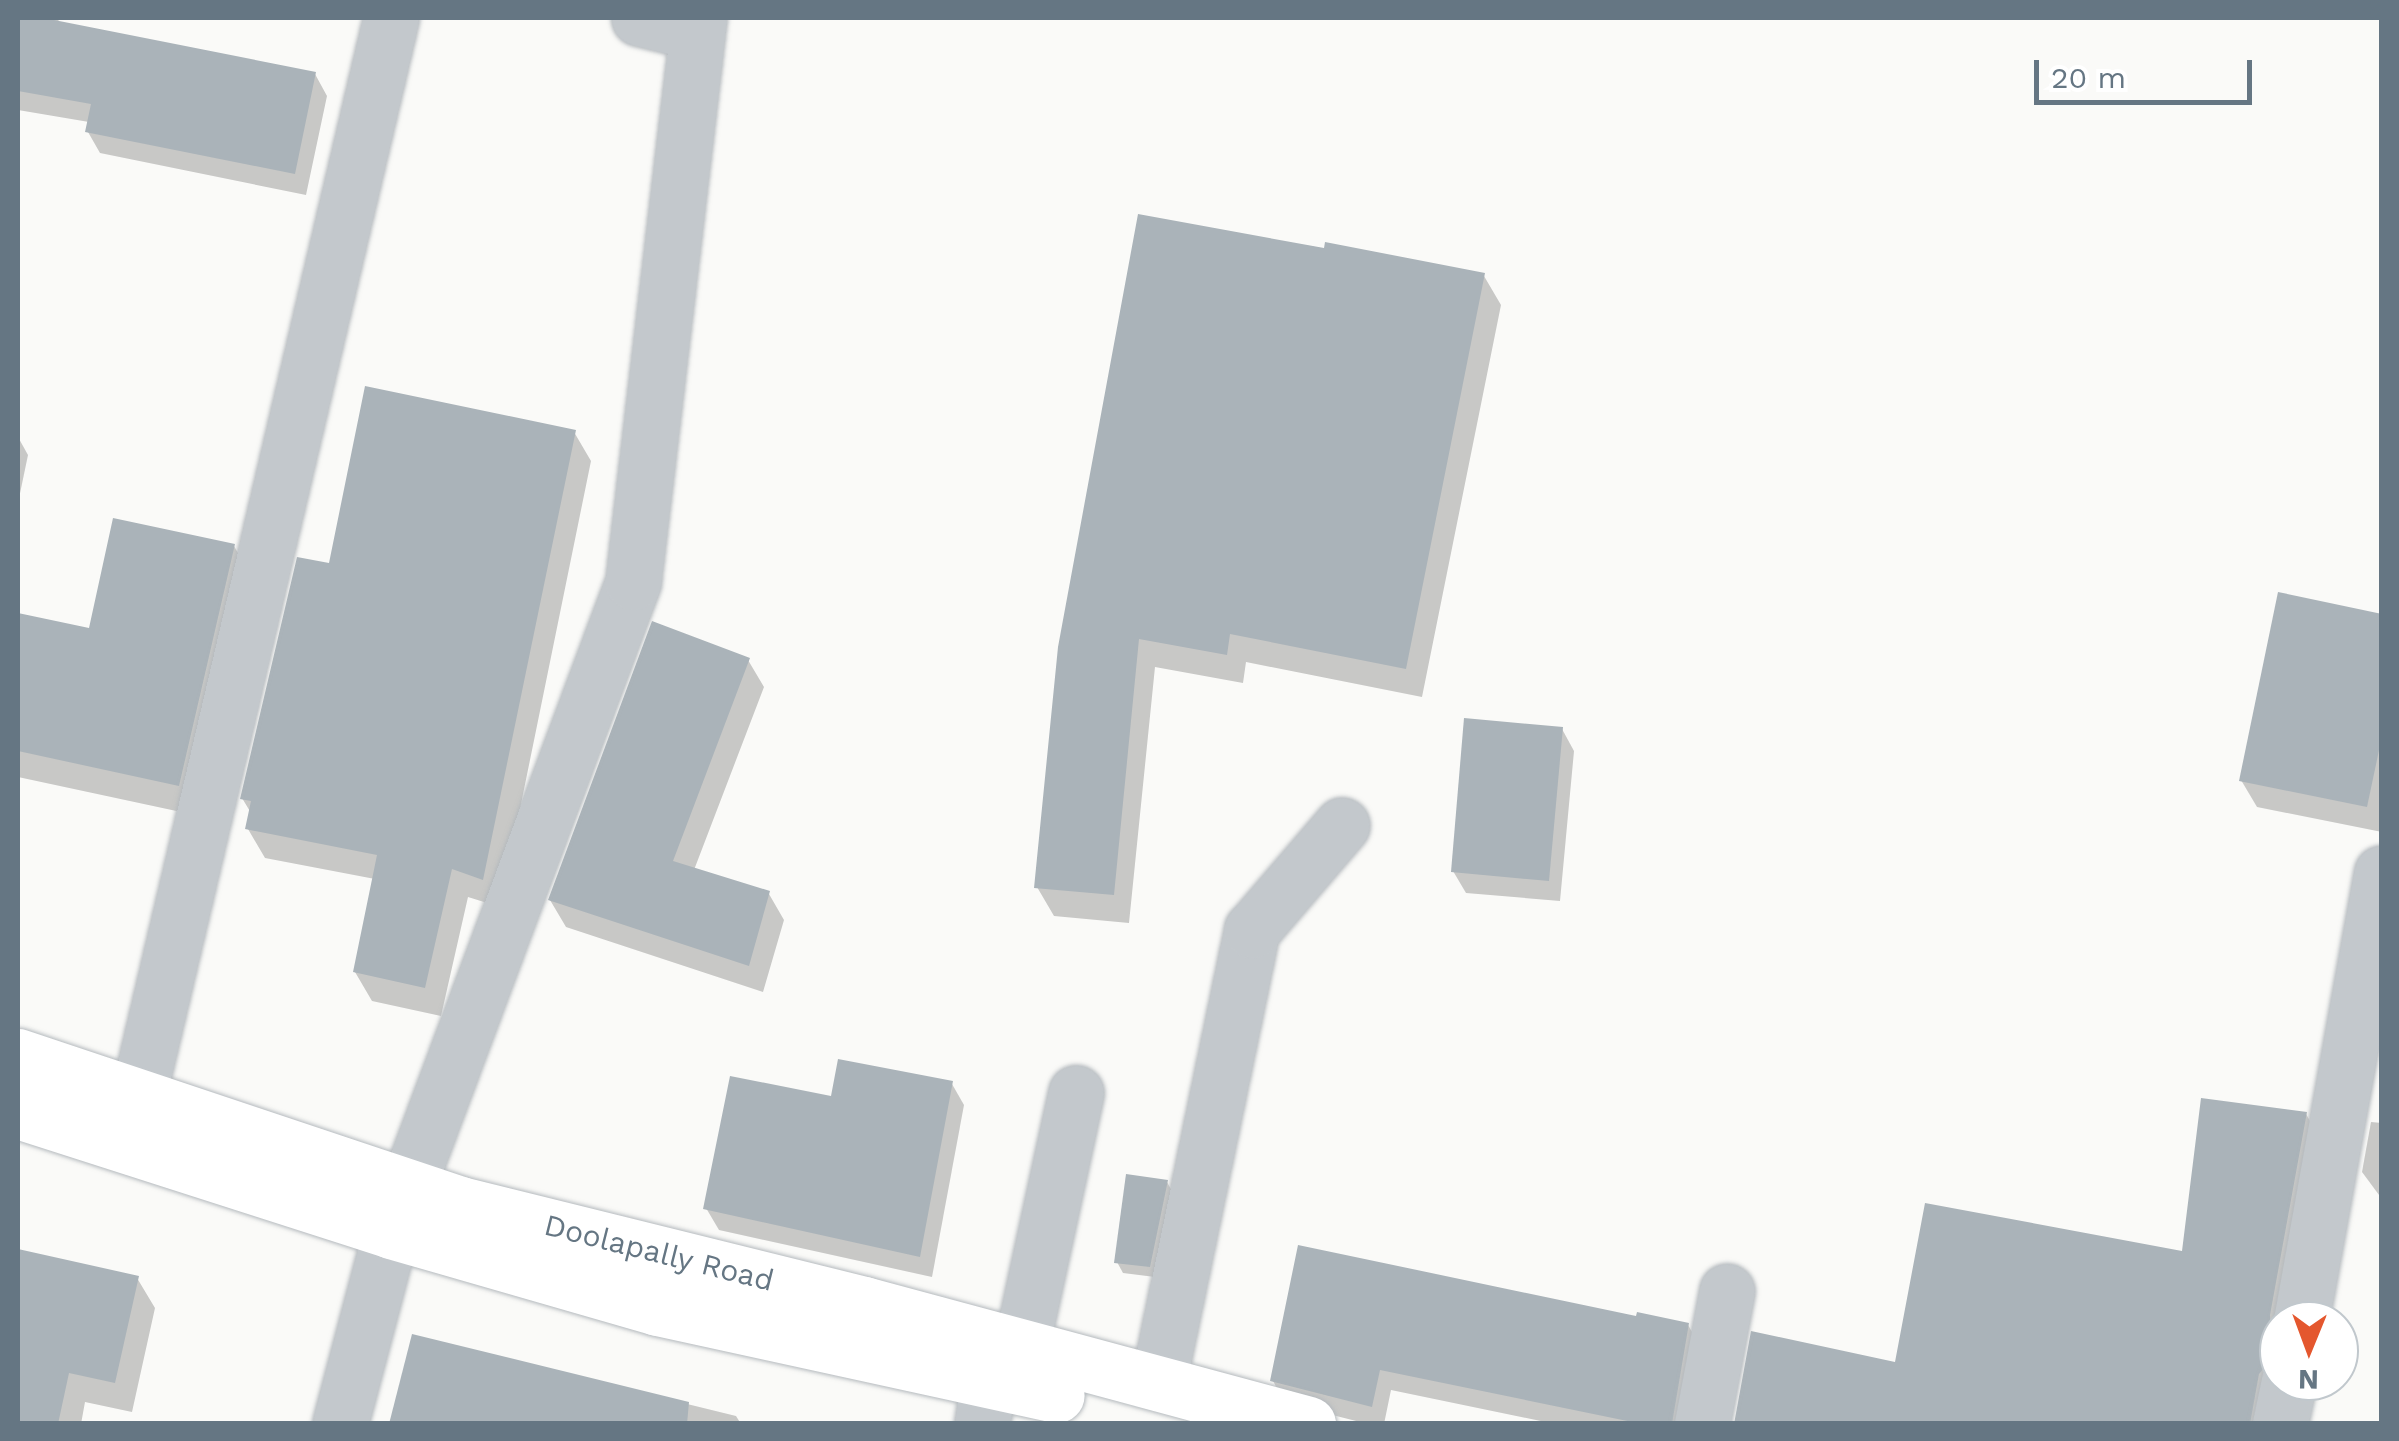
<!DOCTYPE html>
<html>
<head>
<meta charset="utf-8">
<style>
  body { margin:0 }
  #map { position:relative; width:2399px; height:1441px; overflow:hidden; background:#fafaf8; font-family:"Work Sans",sans-serif }
  div>[style] { position:absolute }
  [style*='--x'] { left:calc(var(--x)*1px); top:calc(var(--y)*1px); width:calc(var(--w)*1px); rotate:calc(var(--a)*1deg) }
  .shadow>* { inset:0; background:#0003 }
  .building>* { inset:0; background:#aab3b9 }
  .roads { filter:drop-shadow(0 0 2px #b5babe) drop-shadow(0 0 2px #b5babe) }
  .minor>* { height:55px; margin:-27.5px; padding:0 27.5px; transform-origin:27.5px; border-radius:27.5px; background:#c3c8cc }
  .major>* { height:55px; margin:-27.5px; padding:0 27.5px; transform-origin:27.5px; border-radius:27.5px; background:#fff }
  span { translate:-50% -50%; white-space:nowrap; text-align:center; line-height:1.15; -webkit-text-stroke:10px #fff; paint-order:stroke }
  .street-label { font-size:30px; color:#657683 }
  .frame { position:absolute; inset:0; border:20px solid #657683; pointer-events:none }
  .north { position:absolute; left:2259px; top:1301px; width:100px; height:100px; box-sizing:border-box; background:#fff; border:2px solid #c1c8cd; border-radius:50%; rotate:181deg; font-size:28px; font-weight:700; line-height:40px; text-align:center; color:#657683 }
  .north::after { content:''; display:block; margin:auto; width:35px; height:45px; background:#e4572e; clip-path:polygon(50% 0,100% 100%,50% 72%,0 100%) }
  .scale { position:absolute; left:2034px; top:60px; width:218px; height:45px; box-sizing:border-box; border:5px solid #657683; border-top:0; padding-left:12px; font-size:30px; line-height:35px; white-space:nowrap; color:#657683; -webkit-text-stroke:8px #fff; paint-order:stroke }
</style>
</head>
<body>
<div id="map">
  <div class="shadow">
    <div style="clip-path:polygon(18px 18px,59px 18px,58px 23px,315px 74px,327px 96px,306px 195px,100px 153px,88px 132px,89px 122px,18px 110px)"></div>
    <div style="clip-path:polygon(1140px 217px,1484px 276px,1501px 305px,1422px 697px,1246px 662px,1243px 683px,1155px 667px,1129px 923px,1054px 916px,1037px 887px)"></div>
    <div style="clip-path:polygon(574px 432px,591px 461px,500px 907px,468px 897px,441px 1016px,372px 1001px,355px 972px,375px 879px,265px 858px,248px 829px,251px 813px,242px 798px,331px 566px)"></div>
    <div style="clip-path:polygon(18px 437px,28px 455px,18px 503px)"></div>
    <div style="clip-path:polygon(234px 546px,251px 576px,195px 815px,18px 777px,18px 615px,91px 630px)"></div>
    <div style="clip-path:polygon(2382px 616px,2382px 832px,2257px 807px,2241px 780px)"></div>
    <div style="clip-path:polygon(748px 660px,764px 687px,694px 870px,769px 894px,784px 920px,763px 992px,566px 927px,550px 900px)"></div>
    <div style="clip-path:polygon(1562px 729px,1574px 751px,1560px 901px,1466px 893px,1453px 871px)"></div>
    <div style="clip-path:polygon(952px 1084px,964px 1105px,932px 1277px,719px 1230px,706px 1208px,833px 1099px)"></div>
    <div style="clip-path:polygon(2306px 1114px,2318px 1135px,2279px 1321px,2279px 1381px,2262px 1424px,1736px 1424px,2184px 1254px)"></div>
    <div style="clip-path:polygon(2371px 1122px,2382px 1123px,2382px 1199px,2362px 1172px)"></div>
    <div style="clip-path:polygon(1167px 1182px,1173px 1193px,1155px 1277px,1123px 1273px,1117px 1262px)"></div>
    <div style="clip-path:polygon(18px 1251px,137px 1278px,155px 1308px,132px 1412px,85px 1402px,81px 1424px,18px 1424px)"></div>
    <div style="clip-path:polygon(1638px 1319px,1688px 1325px,1700px 1346px,1688px 1424px,1555px 1424px,1391px 1390px,1384px 1424px,1368px 1424px,1285px 1403px,1273px 1381px)"></div>
    <div style="clip-path:polygon(414px 1337px,736px 1416px,741px 1424px,396px 1424px)"></div>
  </div>
  <div class="building">
    <div style="clip-path:polygon(18px 18px,44px 18px,316px 72px,295px 174px,85px 132px,91px 104px,18px 91px)"></div>
    <div style="clip-path:polygon(1138px 214px,1324px 248px,1325px 242px,1485px 273px,1406px 669px,1230px 634px,1227px 655px,1139px 639px,1114px 895px,1034px 888px,1058px 647px)"></div>
    <div style="clip-path:polygon(365px 386px,576px 430px,483px 880px,452px 869px,425px 988px,353px 972px,377px 855px,245px 829px,251px 801px,240px 799px,297px 557px,329px 563px)"></div>
    <div style="clip-path:polygon(113px 518px,235px 544px,179px 786px,18px 751px,18px 613px,89px 628px)"></div>
    <div style="clip-path:polygon(2278px 592px,2382px 614px,2382px 736px,2367px 807px,2239px 781px)"></div>
    <div style="clip-path:polygon(652px 621px,750px 658px,673px 861px,770px 891px,749px 966px,548px 900px)"></div>
    <div style="clip-path:polygon(1464px 718px,1563px 727px,1549px 881px,1451px 872px)"></div>
    <div style="clip-path:polygon(838px 1059px,953px 1081px,920px 1257px,703px 1209px,730px 1076px,831px 1096px)"></div>
    <div style="clip-path:polygon(2201px 1098px,2307px 1112px,2270px 1315px,2271px 1331px,2279px 1342px,2277px 1353px,2259px 1374px,2250px 1424px,1734px 1424px,1751px 1331px,1895px 1362px,1925px 1203px,2182px 1251px)"></div>
    <div style="clip-path:polygon(1126px 1174px,1168px 1180px,1150px 1267px,1114px 1263px)"></div>
    <div style="clip-path:polygon(1298px 1245px,1636px 1316px,1637px 1312px,1689px 1323px,1672px 1424px,1642px 1424px,1380px 1370px,1372px 1407px,1270px 1381px)"></div>
    <div style="clip-path:polygon(18px 1249px,139px 1276px,115px 1383px,69px 1373px,58px 1424px,18px 1424px)"></div>
    <div style="clip-path:polygon(412px 1334px,689px 1402px,687px 1424px,389px 1424px)"></div>
  </div>
  <div class="roads">
    <div class="minor">
      <div style="--x:639;--y:18;--w:59;--a:13.8"></div>
      <div style="--x:138;--y:1096;--w:1107;--a:-76.79"></div>
      <div style="--x:2301;--y:1321;--w:455;--a:-79.8"></div>
      <div style="--x:1021;--y:1347;--w:260;--a:-77.8"></div>
      <div style="--x:1158;--y:1383;--w:463;--a:-78.3"></div>
      <div style="--x:1252;--y:930;--w:138;--a:-49.4"></div>
      <div style="--x:340;--y:1424;--w:200;--a:-75.2"></div>
      <div style="--x:391;--y:1231;--w:693;--a:-69.55"></div>
      <div style="--x:633;--y:582;--w:568;--a:-83.33"></div>
      <div style="--x:982;--y:1424;--w:48;--a:-81.5"></div>
      <div style="--x:1702;--y:1424;--w:135;--a:-79.4"></div>
      <div style="--x:2280;--y:1424;--w:44;--a:-78.2"></div>
    </div>
    <div class="major">
      <div style="--x:18;--y:1056;--w:466;--a:18.5"></div>
      <div style="--x:460;--y:1204;--w:416;--a:13.9"></div>
      <div style="--x:864;--y:1304;--w:460;--a:15.1"></div>
      <div style="--x:18;--y:1111;--w:392;--a:17.8"></div>
      <div style="--x:391;--y:1231;--w:277;--a:16.1"></div>
      <div style="--x:657;--y:1308;--w:409;--a:12.3"></div>
    </div>
  </div>
  <div class="street-label">
    <span style="left:659px;top:1253px;rotate:14deg">Doolapally Road</span>
  </div>
  <div class="frame"></div>
  <div class="north">N</div>
  <div class="scale">20 m</div>
</div>
</body>
</html>
